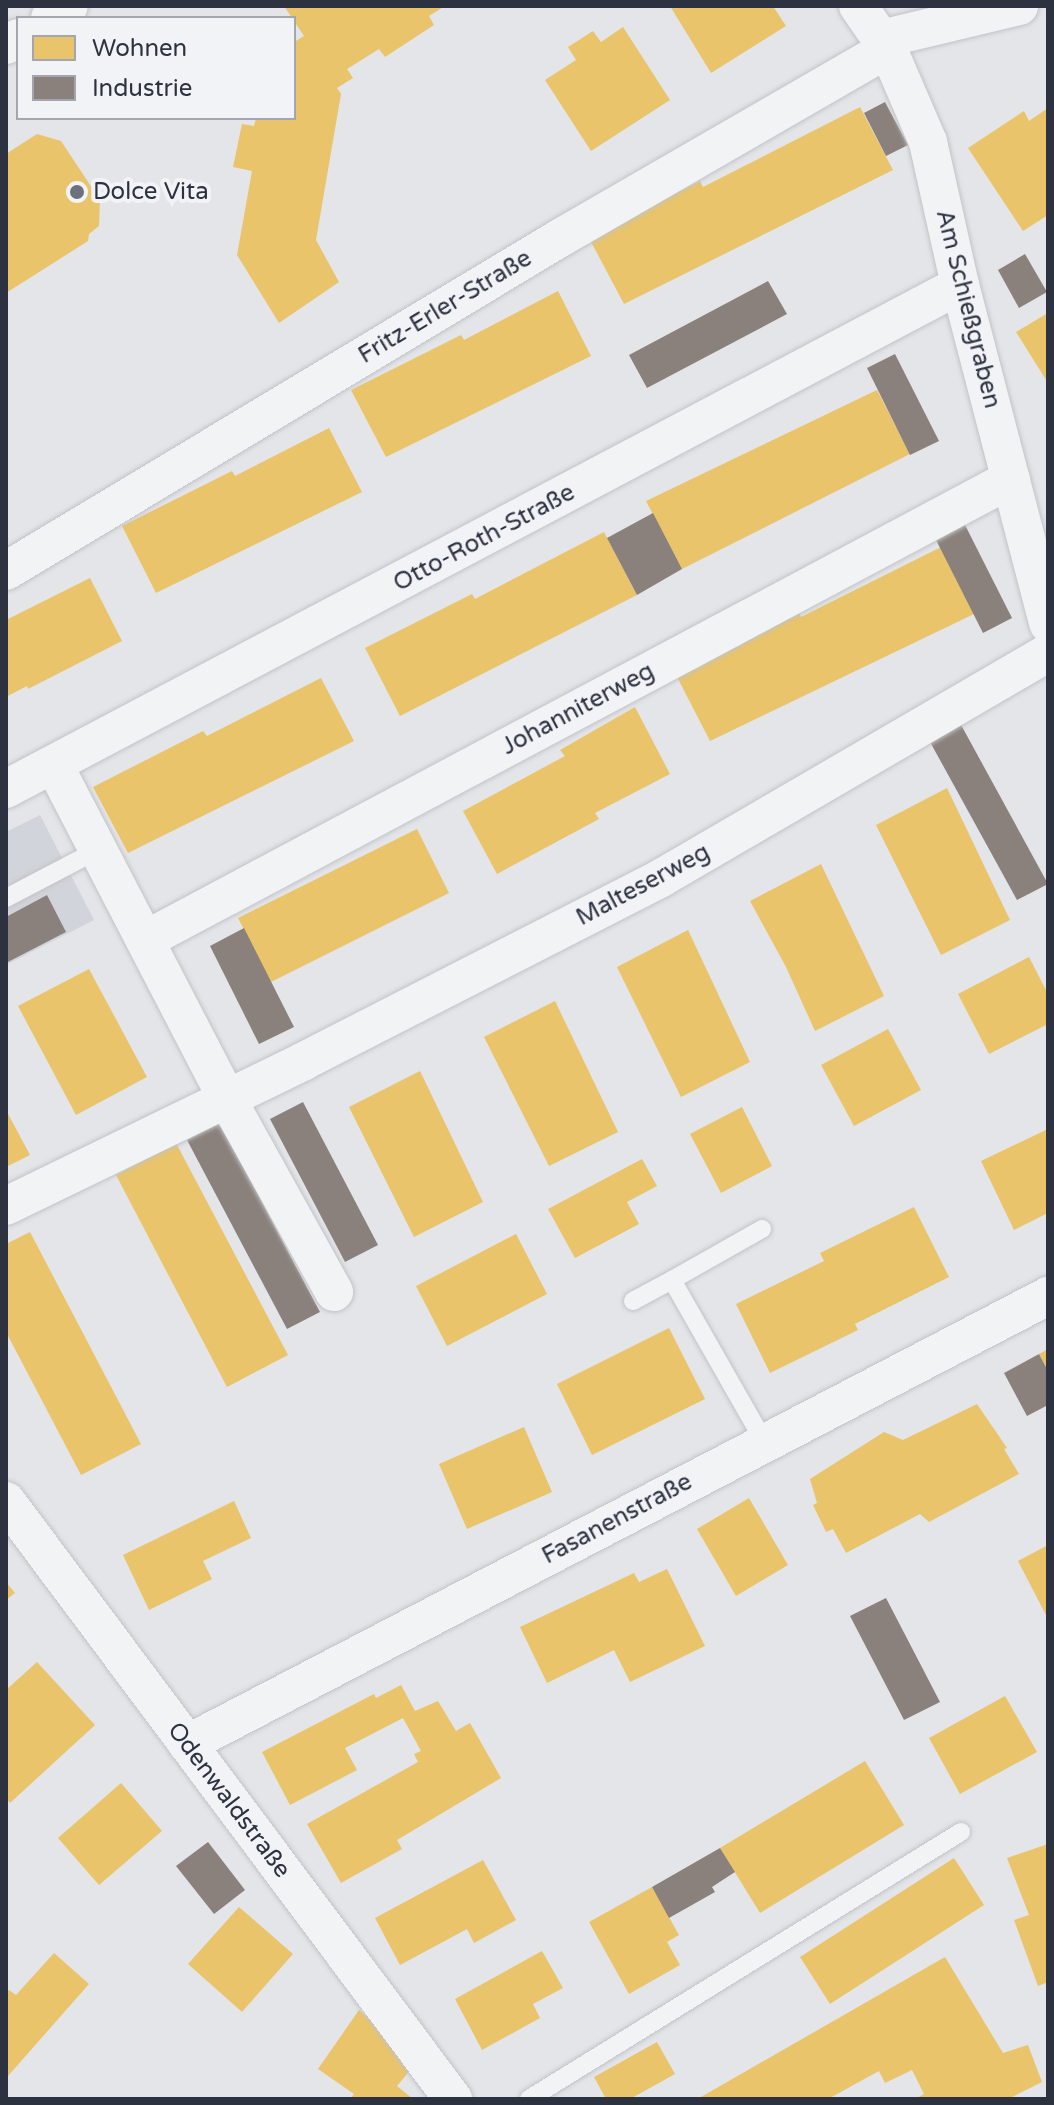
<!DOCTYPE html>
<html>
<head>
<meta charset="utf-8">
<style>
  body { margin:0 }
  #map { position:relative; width:1054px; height:2105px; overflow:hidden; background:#e3e5e8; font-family:"Varela Round",sans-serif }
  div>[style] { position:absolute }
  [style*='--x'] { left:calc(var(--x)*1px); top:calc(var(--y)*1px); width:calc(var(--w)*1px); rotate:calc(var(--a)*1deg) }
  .built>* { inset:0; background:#d2d4db }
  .homes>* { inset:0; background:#e9c46a }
  .industry>* { inset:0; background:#8a817c }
  .roads { filter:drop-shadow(0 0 2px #c2c3c6) drop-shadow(0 0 2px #c2c3c6) }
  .service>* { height:18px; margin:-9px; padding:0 9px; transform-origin:9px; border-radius:9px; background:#f2f3f5 }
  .minor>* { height:38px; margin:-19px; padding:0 19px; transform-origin:19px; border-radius:19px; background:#f2f3f5 }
  .dots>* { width:22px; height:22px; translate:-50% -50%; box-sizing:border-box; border:4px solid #f2f3f7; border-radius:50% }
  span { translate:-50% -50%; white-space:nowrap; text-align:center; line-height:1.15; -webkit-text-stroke:8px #f2f3f7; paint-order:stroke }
  .poi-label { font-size:24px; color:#2c3240 }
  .left { translate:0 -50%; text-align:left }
  .street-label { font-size:24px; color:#2c3240 }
  .frame { position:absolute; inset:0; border:8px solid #2c3240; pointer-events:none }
  .legend { position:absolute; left:16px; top:16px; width:280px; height:104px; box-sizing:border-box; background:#f2f3f7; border:2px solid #a3a6ae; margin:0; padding:10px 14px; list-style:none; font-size:24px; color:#2c3240 }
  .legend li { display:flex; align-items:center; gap:16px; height:40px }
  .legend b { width:40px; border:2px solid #a3a6ae }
</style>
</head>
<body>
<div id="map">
  <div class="built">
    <div style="clip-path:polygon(40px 815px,94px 920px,6px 965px,6px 832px)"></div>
  </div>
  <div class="homes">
    <div style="clip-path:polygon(284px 6px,445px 6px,429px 16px,434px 25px,385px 57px,379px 49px,347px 69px,353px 78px,337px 88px,341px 94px,316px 240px,339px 282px,279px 323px,237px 255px,252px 171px,233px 167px,242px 124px,254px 126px,256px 118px,294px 118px,294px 42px,304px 36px)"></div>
    <div style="clip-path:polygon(670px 6px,773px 6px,786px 26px,711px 73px)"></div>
    <div style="clip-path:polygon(623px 27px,670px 100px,591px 151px,545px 80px,576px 60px,568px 47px,593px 31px,601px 42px)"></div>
    <div style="clip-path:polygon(860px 107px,893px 170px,624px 304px,589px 238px,700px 181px,703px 187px)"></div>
    <div style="clip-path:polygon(1048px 108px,1048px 215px,1023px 231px,968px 148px,1024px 111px,1029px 121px)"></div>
    <div style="clip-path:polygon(37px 134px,61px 141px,100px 200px,99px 226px,89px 234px,88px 241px,6px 293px,6px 154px)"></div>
    <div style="clip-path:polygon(558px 291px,591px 356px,386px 457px,351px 390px,461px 335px,464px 340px)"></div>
    <div style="clip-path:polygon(1048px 313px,1048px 383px,1016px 332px)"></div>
    <div style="clip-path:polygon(877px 390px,910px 454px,682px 569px,646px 501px)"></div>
    <div style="clip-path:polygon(329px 428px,362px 492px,156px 593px,122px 526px,232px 471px,235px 476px)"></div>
    <div style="clip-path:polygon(604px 532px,637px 595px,400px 716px,365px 648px,472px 594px,475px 599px)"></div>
    <div style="clip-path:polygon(941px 547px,974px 614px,710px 741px,675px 673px,798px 611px,801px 617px)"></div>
    <div style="clip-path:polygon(90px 578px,122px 641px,28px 689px,27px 686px,6px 697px,6px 620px)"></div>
    <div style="clip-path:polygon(321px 678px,354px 741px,128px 853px,93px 787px,203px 731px,207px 736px)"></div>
    <div style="clip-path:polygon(635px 707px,670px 774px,595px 813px,599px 819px,497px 874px,463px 811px,565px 756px,560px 750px)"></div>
    <div style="clip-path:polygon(947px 788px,1010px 920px,941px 955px,876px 825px)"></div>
    <div style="clip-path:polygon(417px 829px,449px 893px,271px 982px,238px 918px)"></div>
    <div style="clip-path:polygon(821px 864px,884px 996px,815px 1031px,786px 967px,750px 901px)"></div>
    <div style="clip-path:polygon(688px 930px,750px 1062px,681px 1097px,617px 967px)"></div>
    <div style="clip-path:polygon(1029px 957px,1048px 994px,1048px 1024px,989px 1054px,958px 994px)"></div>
    <div style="clip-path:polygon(89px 969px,147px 1077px,76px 1115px,18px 1006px)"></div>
    <div style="clip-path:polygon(555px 1001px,618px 1132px,549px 1166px,484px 1037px)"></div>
    <div style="clip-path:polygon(888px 1029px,921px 1090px,854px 1126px,821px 1065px)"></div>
    <div style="clip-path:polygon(420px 1071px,483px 1202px,414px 1237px,349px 1107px)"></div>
    <div style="clip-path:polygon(742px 1107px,772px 1166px,721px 1193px,690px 1134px)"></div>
    <div style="clip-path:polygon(6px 1110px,30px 1155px,6px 1167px)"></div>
    <div style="clip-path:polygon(1048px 1129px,1048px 1213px,1014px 1230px,981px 1161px)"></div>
    <div style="clip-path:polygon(176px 1143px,288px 1355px,227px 1387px,116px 1175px)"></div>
    <div style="clip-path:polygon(642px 1159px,657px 1186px,627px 1202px,639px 1224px,575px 1258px,548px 1209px)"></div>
    <div style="clip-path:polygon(914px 1207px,949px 1277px,855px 1324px,858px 1330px,770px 1373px,736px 1304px,824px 1261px,820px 1253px)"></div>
    <div style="clip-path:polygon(30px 1232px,141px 1444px,81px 1475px,6px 1332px,6px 1244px)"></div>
    <div style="clip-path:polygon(516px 1234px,547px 1294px,447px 1346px,416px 1286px)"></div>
    <div style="clip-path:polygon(669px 1328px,705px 1399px,592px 1455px,557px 1384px)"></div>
    <div style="clip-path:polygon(1048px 1349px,1048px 1371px,1039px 1354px)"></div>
    <div style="clip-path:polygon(977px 1404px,1007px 1448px,1004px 1449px,1019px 1474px,929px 1522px,920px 1514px,846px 1553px,833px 1529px,826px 1532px,813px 1505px,817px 1503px,810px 1479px,884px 1432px,903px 1440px)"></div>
    <div style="clip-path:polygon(524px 1427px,552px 1492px,467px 1529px,439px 1464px)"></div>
    <div style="clip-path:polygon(749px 1498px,788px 1565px,736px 1596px,697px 1529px)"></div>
    <div style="clip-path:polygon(234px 1501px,251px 1538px,203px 1561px,212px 1579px,149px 1610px,123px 1555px)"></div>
    <div style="clip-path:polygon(1048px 1545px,1048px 1619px,1018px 1561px)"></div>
    <div style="clip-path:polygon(667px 1569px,705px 1646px,630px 1682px,614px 1650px,547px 1683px,520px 1627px,634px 1573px,639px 1582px)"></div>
    <div style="clip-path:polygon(6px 1582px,15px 1593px,6px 1600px)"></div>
    <div style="clip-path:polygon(37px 1662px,95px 1725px,10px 1803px,6px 1798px,6px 1690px)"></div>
    <div style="clip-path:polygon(401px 1685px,415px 1711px,438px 1701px,456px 1731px,470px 1723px,501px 1778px,397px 1840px,402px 1849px,341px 1883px,307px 1824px,418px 1762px,414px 1754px,421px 1751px,403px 1718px,345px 1748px,357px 1770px,290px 1805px,262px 1752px,374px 1694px,376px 1698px)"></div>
    <div style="clip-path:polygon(1005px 1696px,1037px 1752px,960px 1794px,929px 1738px)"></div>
    <div style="clip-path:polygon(865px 1761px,904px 1825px,760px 1913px,720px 1848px)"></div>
    <div style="clip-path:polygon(121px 1783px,162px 1831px,99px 1885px,58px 1838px)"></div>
    <div style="clip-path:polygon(1048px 1844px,1048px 1982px,1038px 1986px,1014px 1920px,1029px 1915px,1007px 1858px)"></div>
    <div style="clip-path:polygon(954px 1858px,984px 1905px,830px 2004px,800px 1957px)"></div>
    <div style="clip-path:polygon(483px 1860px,516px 1920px,474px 1943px,467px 1929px,400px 1965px,375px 1918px)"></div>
    <div style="clip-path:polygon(652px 1887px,679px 1935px,667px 1942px,680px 1965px,629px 1994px,589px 1922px)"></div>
    <div style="clip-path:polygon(239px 1907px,293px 1954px,242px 2012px,188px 1964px)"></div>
    <div style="clip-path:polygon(542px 1951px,563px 1988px,533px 2004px,540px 2018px,482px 2050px,455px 1999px)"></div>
    <div style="clip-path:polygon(54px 1953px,89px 1984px,8px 2076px,6px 1993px,9px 1990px,16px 1995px)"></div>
    <div style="clip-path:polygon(945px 1957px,1003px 2053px,1028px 2045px,1042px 2082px,1008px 2099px,915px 2099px,924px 2094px,912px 2070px,885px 2083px,879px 2071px,828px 2099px,701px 2097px)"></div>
    <div style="clip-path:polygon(359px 2010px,418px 2061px,397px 2086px,413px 2099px,350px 2099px,354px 2094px,318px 2069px)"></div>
    <div style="clip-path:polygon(657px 2042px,675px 2074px,630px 2099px,606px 2099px,594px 2077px)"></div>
  </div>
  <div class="industry">
    <div style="clip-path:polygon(885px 102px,908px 145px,886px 156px,864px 113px)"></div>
    <div style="clip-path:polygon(1025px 254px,1047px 292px,1019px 308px,998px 270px)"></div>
    <div style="clip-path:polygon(768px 281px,787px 314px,647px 388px,629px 355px)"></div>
    <div style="clip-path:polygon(895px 354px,939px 441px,910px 455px,867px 368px)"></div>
    <div style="clip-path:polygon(653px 513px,682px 569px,637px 595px,607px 538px)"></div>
    <div style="clip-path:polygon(961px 517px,1012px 618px,983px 633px,932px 532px)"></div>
    <div style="clip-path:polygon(960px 723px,1048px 884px,1017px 900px,929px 740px)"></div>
    <div style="clip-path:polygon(47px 895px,66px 932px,6px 963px,6px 917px)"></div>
    <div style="clip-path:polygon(244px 928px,294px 1027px,259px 1044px,210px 946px)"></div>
    <div style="clip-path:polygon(303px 1102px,378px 1245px,345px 1262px,270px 1119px)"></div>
    <div style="clip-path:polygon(220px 1123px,320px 1312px,287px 1329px,187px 1140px)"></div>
    <div style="clip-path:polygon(1039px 1354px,1048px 1371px,1048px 1405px,1027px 1416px,1004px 1373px)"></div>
    <div style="clip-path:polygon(886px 1598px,940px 1702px,904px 1720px,850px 1616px)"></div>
    <div style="clip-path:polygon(208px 1842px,245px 1890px,214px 1914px,176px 1866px)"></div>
    <div style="clip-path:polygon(720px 1848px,735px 1872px,712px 1887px,715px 1892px,669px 1918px,652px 1887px)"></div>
  </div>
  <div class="roads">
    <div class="service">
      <div style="--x:6;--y:898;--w:104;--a:-27.6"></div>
      <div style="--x:762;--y:1229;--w:103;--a:150.5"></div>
      <div style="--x:672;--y:1280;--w:185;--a:60.3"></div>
      <div style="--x:633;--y:1301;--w:44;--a:-28.3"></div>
      <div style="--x:529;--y:2099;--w:508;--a:-31.72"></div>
    </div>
    <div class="minor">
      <div style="--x:858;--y:6;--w:52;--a:55.1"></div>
      <div style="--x:888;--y:49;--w:101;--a:66.7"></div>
      <div style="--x:928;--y:142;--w:147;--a:77.4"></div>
      <div style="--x:960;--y:285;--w:350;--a:75.4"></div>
      <div style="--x:50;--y:18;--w:22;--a:-32"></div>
      <div style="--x:881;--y:39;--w:142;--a:-13.4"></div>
      <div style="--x:6;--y:45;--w:14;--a:-30"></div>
      <div style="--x:6;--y:571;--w:646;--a:-31.01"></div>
      <div style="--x:560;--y:238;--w:379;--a:-30"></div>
      <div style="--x:54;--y:765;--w:374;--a:62.6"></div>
      <div style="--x:226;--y:1097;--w:223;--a:61"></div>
      <div style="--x:6;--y:789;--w:1079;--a:-27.85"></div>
      <div style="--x:145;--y:940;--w:981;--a:-28.03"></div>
      <div style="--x:6;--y:1206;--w:331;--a:-25.9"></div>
      <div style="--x:304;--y:1061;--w:401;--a:-27.1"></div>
      <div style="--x:661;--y:878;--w:448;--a:-30.2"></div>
      <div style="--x:6;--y:1501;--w:747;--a:53.22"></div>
      <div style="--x:187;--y:1744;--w:971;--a:-27.49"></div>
    </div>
  </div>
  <div class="dots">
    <div style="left:77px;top:192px;background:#6c717b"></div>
  </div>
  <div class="poi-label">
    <span class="left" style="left:93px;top:192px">Dolce Vita</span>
  </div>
  <div class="street-label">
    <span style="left:445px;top:307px;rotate:-31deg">Fritz-Erler-Straße</span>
    <span style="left:968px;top:309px;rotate:76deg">Am Schießgraben</span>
    <span style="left:484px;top:538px;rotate:-28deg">Otto-Roth-Straße</span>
    <span style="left:578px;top:709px;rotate:-28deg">Johanniterweg</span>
    <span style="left:643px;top:885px;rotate:-28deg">Malteserweg</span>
    <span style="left:617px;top:1519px;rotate:-28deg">Fasanenstraße</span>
    <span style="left:229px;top:1800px;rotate:53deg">Odenwaldstraße</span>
  </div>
  <div class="frame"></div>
  <ul class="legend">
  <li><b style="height:22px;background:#e9c46a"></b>Wohnen</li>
  <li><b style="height:22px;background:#8a817c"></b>Industrie</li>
  </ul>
</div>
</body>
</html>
